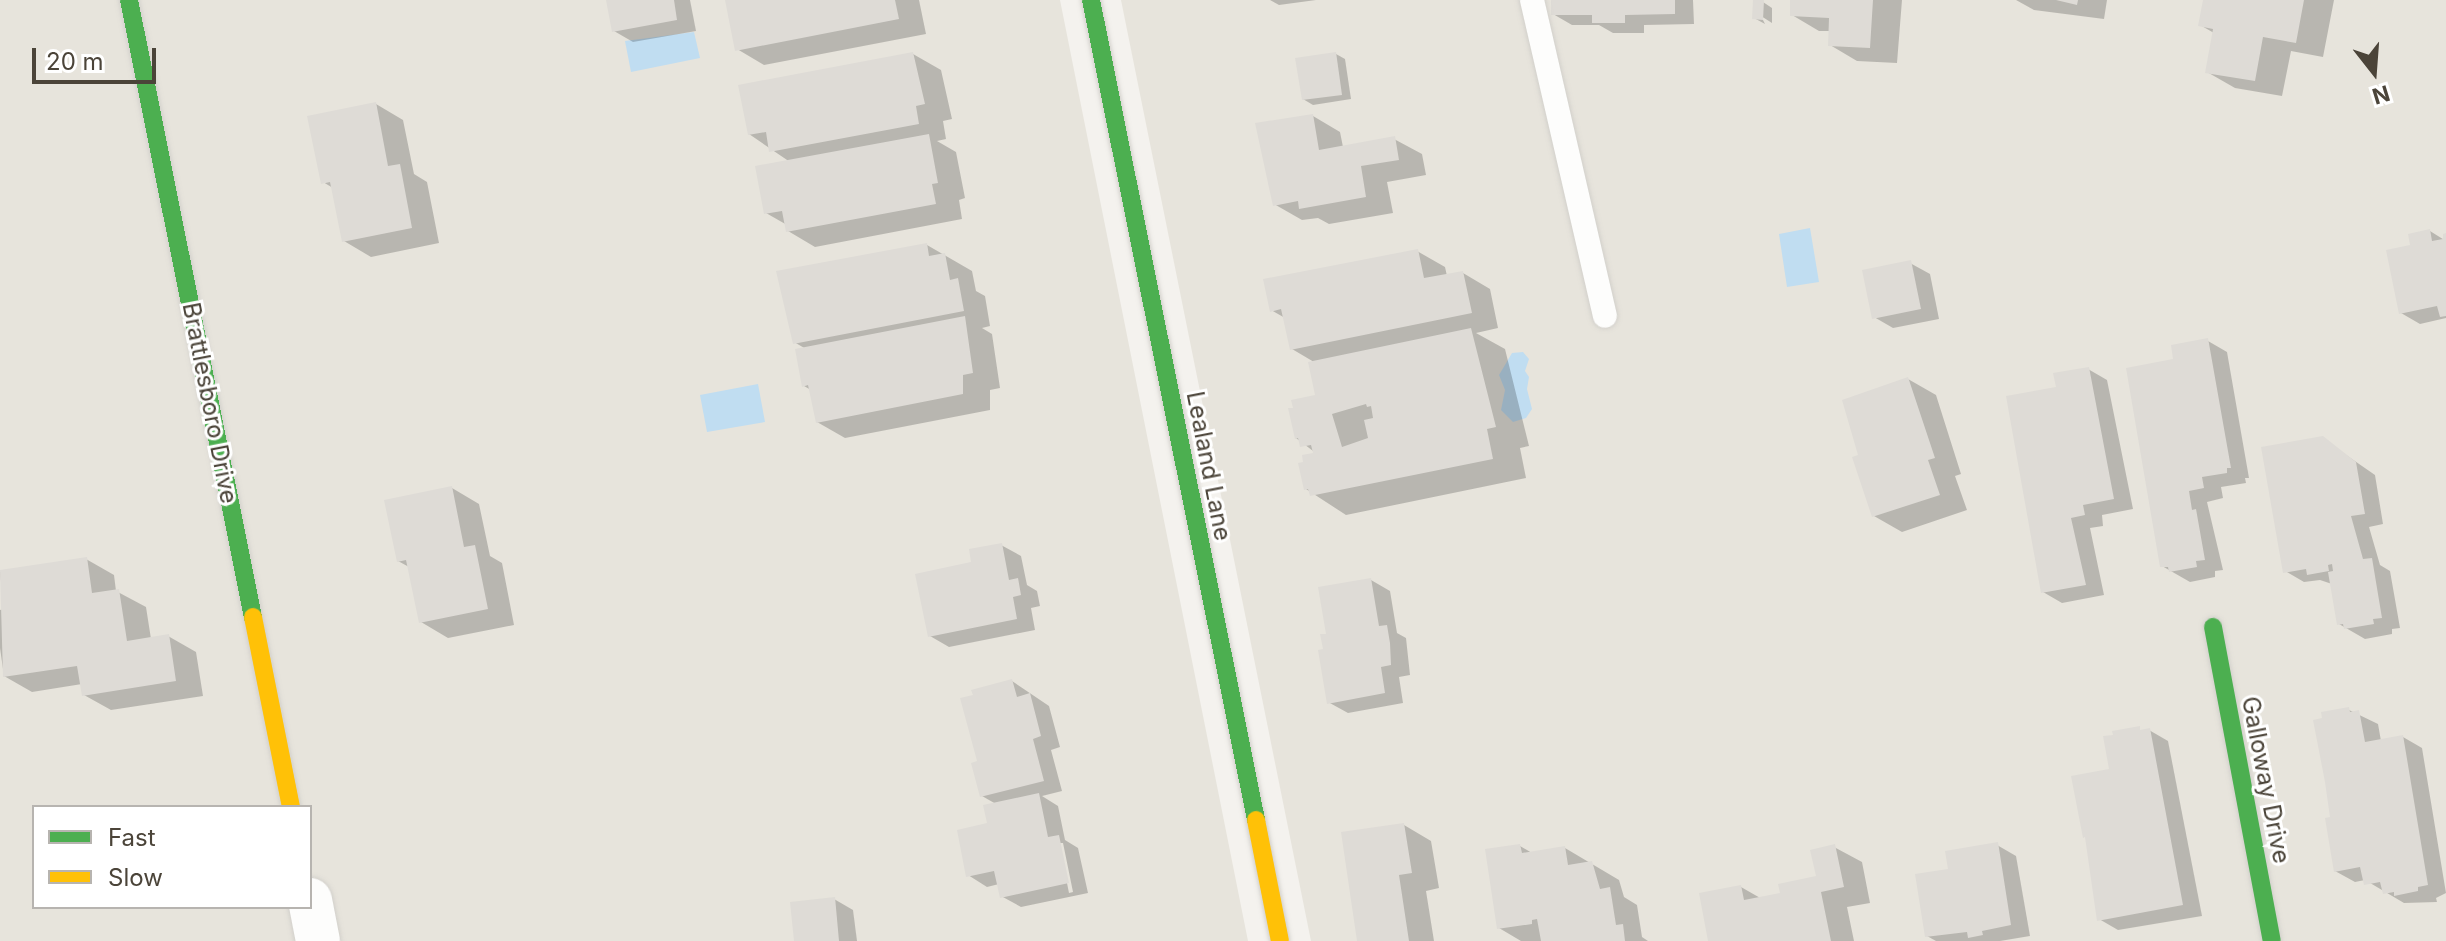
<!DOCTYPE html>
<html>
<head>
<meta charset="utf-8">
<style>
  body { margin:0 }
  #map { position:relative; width:2446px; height:941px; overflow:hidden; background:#f4f2ee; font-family:Inter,sans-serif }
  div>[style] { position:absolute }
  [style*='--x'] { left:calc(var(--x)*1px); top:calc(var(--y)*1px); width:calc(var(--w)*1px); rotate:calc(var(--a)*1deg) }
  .residential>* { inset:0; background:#e7e4dc }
  .water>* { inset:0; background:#c0ddf1 }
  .shadow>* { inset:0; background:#0003 }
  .building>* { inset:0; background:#dedbd6 }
  .roads { filter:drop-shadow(0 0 2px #d2d0cb) drop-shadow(0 0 2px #d2d0cb) }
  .lane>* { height:24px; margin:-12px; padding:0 12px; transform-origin:12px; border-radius:12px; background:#fdfdfc }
  .street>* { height:44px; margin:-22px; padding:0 22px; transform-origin:22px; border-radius:22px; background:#fdfdfc }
  .fast>* { height:18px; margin:-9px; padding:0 9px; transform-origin:9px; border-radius:9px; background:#4caf50 }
  .slow>* { height:18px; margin:-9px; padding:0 9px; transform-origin:9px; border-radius:9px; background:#ffc107 }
  span { translate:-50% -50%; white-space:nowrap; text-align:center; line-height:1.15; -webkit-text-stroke:6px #fff; paint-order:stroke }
  .street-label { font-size:24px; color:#4b4439 }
  .legend { position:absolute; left:32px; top:805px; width:280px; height:104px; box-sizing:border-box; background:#fff; border:2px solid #b7b4b0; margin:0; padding:10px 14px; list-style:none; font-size:24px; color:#4b4439 }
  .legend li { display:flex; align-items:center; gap:16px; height:40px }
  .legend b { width:40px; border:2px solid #b7b4b0 }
  .north { position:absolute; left:2334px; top:32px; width:80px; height:80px; -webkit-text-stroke:6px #fff; paint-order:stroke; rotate:163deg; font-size:22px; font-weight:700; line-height:32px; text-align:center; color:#4b4439 }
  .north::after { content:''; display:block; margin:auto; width:28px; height:36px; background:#4b4439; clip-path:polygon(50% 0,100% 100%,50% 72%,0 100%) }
  .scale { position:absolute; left:32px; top:48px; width:124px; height:36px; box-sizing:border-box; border:4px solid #4b4439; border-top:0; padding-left:10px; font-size:24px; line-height:28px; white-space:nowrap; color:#4b4439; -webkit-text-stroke:6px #fff; paint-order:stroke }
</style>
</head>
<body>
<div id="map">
  <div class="residential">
    <div style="clip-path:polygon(evenodd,0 0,1060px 0,1248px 941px,0 941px,0 0,34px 807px,310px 807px,310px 907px,34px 907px,34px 807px)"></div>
    <div style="clip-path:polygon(1121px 0,2446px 0,2446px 941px,1311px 941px)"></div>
  </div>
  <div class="water">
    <div style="clip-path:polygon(694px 32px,700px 58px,631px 72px,625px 41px)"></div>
    <div style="clip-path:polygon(1810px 228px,1819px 282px,1787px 287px,1779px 234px)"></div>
    <div style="clip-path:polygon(1523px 352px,1529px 359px,1525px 371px,1529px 377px,1527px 389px,1532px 409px,1526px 418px,1513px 422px,1501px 410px,1505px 390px,1499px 375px,1512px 353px)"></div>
    <div style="clip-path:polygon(758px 384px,765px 422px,707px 432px,700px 395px)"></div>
  </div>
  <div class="shadow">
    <div style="clip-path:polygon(608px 0,690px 0,696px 31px,633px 42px,614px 31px)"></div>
    <div style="clip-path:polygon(727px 0,919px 0,926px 34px,764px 65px,737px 49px)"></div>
    <div style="clip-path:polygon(1270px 0,1316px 0,1279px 5px)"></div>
    <div style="clip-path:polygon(1553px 0,1693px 0,1694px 24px,1644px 25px,1644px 33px,1613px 33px,1599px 25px,1572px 25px,1553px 14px)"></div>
    <div style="clip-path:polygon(1792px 0,1902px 0,1897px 63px,1857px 61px,1830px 45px,1830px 31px,1819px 31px,1792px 15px)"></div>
    <div style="clip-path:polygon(2016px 0,2107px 0,2104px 19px,2034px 10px)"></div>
    <div style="clip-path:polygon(2205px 0,2334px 0,2323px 57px,2291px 51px,2282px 96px,2235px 88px,2207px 72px,2214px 33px,2200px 25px)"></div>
    <div style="clip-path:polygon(1763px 2px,1772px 8px,1772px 23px,1761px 16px,1765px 24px,1754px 18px)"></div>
    <div style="clip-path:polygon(913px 54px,941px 70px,952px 119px,943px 121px,946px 139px,937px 141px,956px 152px,965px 198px,959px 200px,962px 219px,815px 247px,788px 231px,787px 225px,766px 213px,790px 162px,749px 134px)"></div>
    <div style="clip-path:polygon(1336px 54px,1345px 59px,1351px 99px,1313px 105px,1303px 99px)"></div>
    <div style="clip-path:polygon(376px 104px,403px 120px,414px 174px,427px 182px,439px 243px,371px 257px,344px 241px,333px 188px,323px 182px)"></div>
    <div style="clip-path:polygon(1313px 116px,1340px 132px,1343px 147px,1394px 139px,1422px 154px,1426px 175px,1387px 182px,1393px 213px,1329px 224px,1318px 218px,1302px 220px,1274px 204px)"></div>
    <div style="clip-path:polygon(2430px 231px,2446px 241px,2446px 235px,2446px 318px,2420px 324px,2401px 313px,2412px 246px)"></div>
    <div style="clip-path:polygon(927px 245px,972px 271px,976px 291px,985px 296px,990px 326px,982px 328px,992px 334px,1000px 388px,990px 390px,990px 410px,845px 438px,817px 422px,811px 390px,804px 386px,806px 349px,794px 342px)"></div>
    <div style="clip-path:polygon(1417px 251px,1445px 267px,1447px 276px,1463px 273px,1490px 289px,1498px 328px,1476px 333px,1505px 349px,1529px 446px,1520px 448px,1526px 478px,1346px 515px,1306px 489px,1317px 454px,1296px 438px,1317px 396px,1314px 362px,1292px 349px,1285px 318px,1271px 310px)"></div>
    <div style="clip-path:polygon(1910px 263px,1930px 274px,1939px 319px,1893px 328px,1874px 317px)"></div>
    <div style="clip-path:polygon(2208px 341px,2227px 352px,2249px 478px,2245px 478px,2246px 483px,2221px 487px,2223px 498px,2207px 502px,2223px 570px,2215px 571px,2215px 577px,2190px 582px,2162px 566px,2176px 361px)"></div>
    <div style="clip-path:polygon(2088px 369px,2107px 380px,2133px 509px,2102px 515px,2103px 526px,2090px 528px,2104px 595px,2062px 603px,2043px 592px)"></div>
    <div style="clip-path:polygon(1908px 379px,1936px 395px,1961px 474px,1955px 476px,1967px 510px,1902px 532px,1874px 516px,1860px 456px)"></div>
    <div style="clip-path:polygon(2323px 439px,2375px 475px,2383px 524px,2369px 527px,2380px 565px,2390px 571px,2400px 628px,2392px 629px,2392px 634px,2365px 639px,2339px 624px,2332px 584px,2320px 580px,2304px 582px,2285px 571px)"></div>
    <div style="clip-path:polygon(452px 488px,479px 504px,490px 556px,502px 563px,514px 625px,448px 638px,421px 622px,409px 567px,398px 561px)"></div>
    <div style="clip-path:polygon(1001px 545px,1021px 556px,1027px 585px,1037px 591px,1040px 606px,1031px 608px,1035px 630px,949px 647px,930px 636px,973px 564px)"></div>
    <div style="clip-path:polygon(86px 559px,114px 575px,116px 591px,146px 607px,151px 639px,168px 636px,196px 652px,203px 696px,111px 710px,84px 695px,82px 684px,32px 692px,4px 676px,0 648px,0 610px,4px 609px,0 572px)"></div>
    <div style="clip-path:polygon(1371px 580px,1390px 591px,1397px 633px,1406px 638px,1410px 675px,1399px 677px,1403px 703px,1348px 713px,1328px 702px,1325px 651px)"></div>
    <div style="clip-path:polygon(evenodd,1012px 681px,1049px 706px,1060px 747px,1051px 750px,1062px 791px,1042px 796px,1058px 806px,1065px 840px,1078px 848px,1088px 893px,1021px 907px,1001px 896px,999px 884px,987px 887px,968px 875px,996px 804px,982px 796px,980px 762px,1012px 681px,1059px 843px,1063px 843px,1073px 892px,1069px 893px,1059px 843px)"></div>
    <div style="clip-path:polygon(2349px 710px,2378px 724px,2381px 741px,2403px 737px,2422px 748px,2446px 893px,2436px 898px,2437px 902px,2404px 903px,2365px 880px,2355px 882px,2335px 871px,2332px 819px)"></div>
    <div style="clip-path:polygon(2149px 730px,2168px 741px,2202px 916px,2118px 930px,2099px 919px)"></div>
    <div style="clip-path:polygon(1404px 825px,1431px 841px,1439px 888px,1426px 891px,1434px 941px,1359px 941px)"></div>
    <div style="clip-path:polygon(1997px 845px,2016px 856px,2030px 936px,2000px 941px,1936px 941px,1927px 936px,1950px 871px)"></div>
    <div style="clip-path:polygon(1520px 846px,1532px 853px,1565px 848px,1619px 880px,1624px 897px,1637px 905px,1642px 937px,1648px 941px,1521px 941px,1499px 928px)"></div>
    <div style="clip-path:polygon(1834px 847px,1862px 862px,1870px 903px,1847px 907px,1854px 941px,1710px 941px,1741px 887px,1762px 899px,1783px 895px,1819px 878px)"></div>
    <div style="clip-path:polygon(834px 899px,853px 910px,857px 941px,796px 941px)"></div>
  </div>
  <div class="building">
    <div style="clip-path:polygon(606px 0,674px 0,677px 20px,612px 32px)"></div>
    <div style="clip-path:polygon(725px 0,895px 0,899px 19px,735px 51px)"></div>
    <div style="clip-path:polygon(1551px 0,1675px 0,1675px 14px,1625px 15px,1625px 23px,1592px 23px,1592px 15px,1551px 15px)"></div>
    <div style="clip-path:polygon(1753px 0,1764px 0,1763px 20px,1752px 19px)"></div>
    <div style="clip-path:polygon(1790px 0,1873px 0,1870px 48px,1828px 46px,1829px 18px,1790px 16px)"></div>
    <div style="clip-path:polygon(2056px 0,2078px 0,2077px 5px)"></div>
    <div style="clip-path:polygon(2203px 0,2304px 0,2296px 43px,2263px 37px,2255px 81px,2205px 73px,2213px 29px,2198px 26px)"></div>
    <div style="clip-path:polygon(913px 52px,925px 104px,916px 106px,919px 124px,769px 152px,766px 132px,748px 135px,738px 85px)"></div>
    <div style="clip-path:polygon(1336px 52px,1342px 95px,1302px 100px,1295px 58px)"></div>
    <div style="clip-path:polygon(376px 102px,388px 166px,400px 164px,412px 228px,342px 242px,330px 182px,321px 184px,307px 116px)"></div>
    <div style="clip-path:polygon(1313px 114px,1319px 150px,1395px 136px,1399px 160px,1361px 166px,1366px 197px,1299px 209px,1298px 201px,1273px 206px,1255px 123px)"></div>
    <div style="clip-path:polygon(929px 134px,938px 183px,932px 184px,936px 204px,786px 232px,782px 211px,764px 214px,755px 166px)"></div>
    <div style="clip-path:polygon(2430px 229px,2432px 241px,2443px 239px,2443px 234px,2446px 233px,2446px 316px,2440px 317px,2437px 306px,2399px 314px,2386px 250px,2410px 245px,2408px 234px)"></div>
    <div style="clip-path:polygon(927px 243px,929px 256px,945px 253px,950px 280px,958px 278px,964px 311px,793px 344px,776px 271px)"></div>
    <div style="clip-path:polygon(1418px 249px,1424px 278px,1463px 271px,1472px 313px,1290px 350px,1281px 309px,1270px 312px,1263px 279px)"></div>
    <div style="clip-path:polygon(1911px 260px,1921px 309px,1872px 319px,1862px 270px)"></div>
    <div style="clip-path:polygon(965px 316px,973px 373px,963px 375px,963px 394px,816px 423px,808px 385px,802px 387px,795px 349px)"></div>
    <div style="clip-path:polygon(evenodd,1471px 328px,1496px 427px,1487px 429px,1493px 459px,1310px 496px,1308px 489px,1304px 490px,1298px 463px,1303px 462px,1302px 455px,1313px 453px,1311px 445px,1300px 447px,1298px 438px,1295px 439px,1288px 408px,1293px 408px,1291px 400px,1315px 395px,1308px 362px,1471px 328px,1366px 404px,1367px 407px,1371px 406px,1373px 418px,1364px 420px,1368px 438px,1342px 447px,1332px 414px,1366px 404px)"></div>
    <div style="clip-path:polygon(2208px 338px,2231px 468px,2227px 468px,2227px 473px,2202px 477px,2204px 488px,2189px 491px,2192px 510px,2196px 509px,2205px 560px,2196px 561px,2197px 567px,2169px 572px,2168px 567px,2160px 567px,2126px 368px,2173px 359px,2171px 345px)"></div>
    <div style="clip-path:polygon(2089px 367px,2114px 499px,2083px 505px,2085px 515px,2071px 518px,2086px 585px,2041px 593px,2006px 396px,2056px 387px,2053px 373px)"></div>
    <div style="clip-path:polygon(1908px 377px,1935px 458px,1928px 460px,1940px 495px,1872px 517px,1852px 457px,1858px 455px,1842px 400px)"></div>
    <div style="clip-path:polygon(2323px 436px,2356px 462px,2365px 514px,2351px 516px,2363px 559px,2372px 558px,2382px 618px,2373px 619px,2374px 624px,2344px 629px,2343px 624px,2337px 625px,2328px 572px,2333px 571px,2332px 564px,2328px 565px,2329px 571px,2307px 575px,2306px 569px,2283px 573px,2261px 447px)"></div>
    <div style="clip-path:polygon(452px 486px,464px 547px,475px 545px,488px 609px,419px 623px,406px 560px,397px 562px,384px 500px)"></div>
    <div style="clip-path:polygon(1002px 543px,1009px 580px,1018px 578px,1021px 595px,1013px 597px,1017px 619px,928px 637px,915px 574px,971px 562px,969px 549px)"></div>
    <div style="clip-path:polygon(87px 557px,92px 593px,119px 589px,127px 641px,169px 634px,176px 681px,82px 696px,77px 666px,3px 677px,0 570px)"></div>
    <div style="clip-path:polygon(1371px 578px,1379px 626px,1387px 625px,1390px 643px,1391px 665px,1381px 667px,1385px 693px,1327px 704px,1318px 650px,1323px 649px,1320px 634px,1326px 634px,1318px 587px)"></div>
    <div style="clip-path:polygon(1012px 679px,1017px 697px,1030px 693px,1041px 736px,1033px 739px,1044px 781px,980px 797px,971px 763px,977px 761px,960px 698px,973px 695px,971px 690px)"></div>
    <div style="clip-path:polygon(2349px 707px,2350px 712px,2359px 710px,2365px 742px,2403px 735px,2428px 885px,2418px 887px,2418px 891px,2394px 896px,2394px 892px,2383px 894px,2380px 882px,2364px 885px,2360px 867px,2334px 872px,2325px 818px,2330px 817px,2325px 782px,2313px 720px,2322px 718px,2321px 712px)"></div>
    <div style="clip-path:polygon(2140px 726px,2140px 730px,2150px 728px,2183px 905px,2097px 921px,2085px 837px,2083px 838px,2071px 776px,2109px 769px,2103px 736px,2113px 735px,2112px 731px)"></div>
    <div style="clip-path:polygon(1039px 793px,1048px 837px,1059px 835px,1069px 883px,1000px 898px,994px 871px,966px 877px,957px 830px,987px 823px,983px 805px)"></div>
    <div style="clip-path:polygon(1404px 823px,1412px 873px,1399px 875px,1409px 941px,1357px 941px,1341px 832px)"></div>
    <div style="clip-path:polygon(1998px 842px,2011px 925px,1982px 931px,1983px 935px,1968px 938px,1967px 932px,1925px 937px,1915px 874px,1948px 869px,1945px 851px)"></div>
    <div style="clip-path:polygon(1520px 844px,1522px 853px,1565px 846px,1568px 865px,1592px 861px,1600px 889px,1610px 887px,1616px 925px,1623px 924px,1625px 941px,1541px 941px,1537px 919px,1532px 920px,1532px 924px,1497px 929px,1485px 849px)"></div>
    <div style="clip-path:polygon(1835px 844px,1844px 887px,1821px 892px,1831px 941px,1708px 941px,1699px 893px,1741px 885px,1744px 900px,1780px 893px,1778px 884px,1816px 876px,1810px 850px)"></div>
    <div style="clip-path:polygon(835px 897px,839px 941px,794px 941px,790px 902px)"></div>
  </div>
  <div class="roads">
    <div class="lane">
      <div style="--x:1532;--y:0;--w:324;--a:77"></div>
    </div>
    <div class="street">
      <div style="--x:310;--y:900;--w:42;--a:79"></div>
    </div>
    <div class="fast">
      <div style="--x:129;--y:0;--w:629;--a:78.64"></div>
      <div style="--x:1091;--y:0;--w:836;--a:78.62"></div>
      <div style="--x:2213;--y:627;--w:319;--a:79.4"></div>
    </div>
    <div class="slow">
      <div style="--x:253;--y:617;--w:194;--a:78.7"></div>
      <div style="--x:1256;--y:820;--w:123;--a:78.8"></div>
    </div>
  </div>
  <div class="street-label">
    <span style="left:210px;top:403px;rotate:79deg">Brattlesboro Drive</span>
    <span style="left:1209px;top:466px;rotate:79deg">Lealand Lane</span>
    <span style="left:2266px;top:780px;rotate:79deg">Galloway Drive</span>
  </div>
  <ul class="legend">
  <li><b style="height:10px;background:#4caf50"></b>Fast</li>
  <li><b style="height:10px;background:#ffc107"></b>Slow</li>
  </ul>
  <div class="north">N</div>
  <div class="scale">20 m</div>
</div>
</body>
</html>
